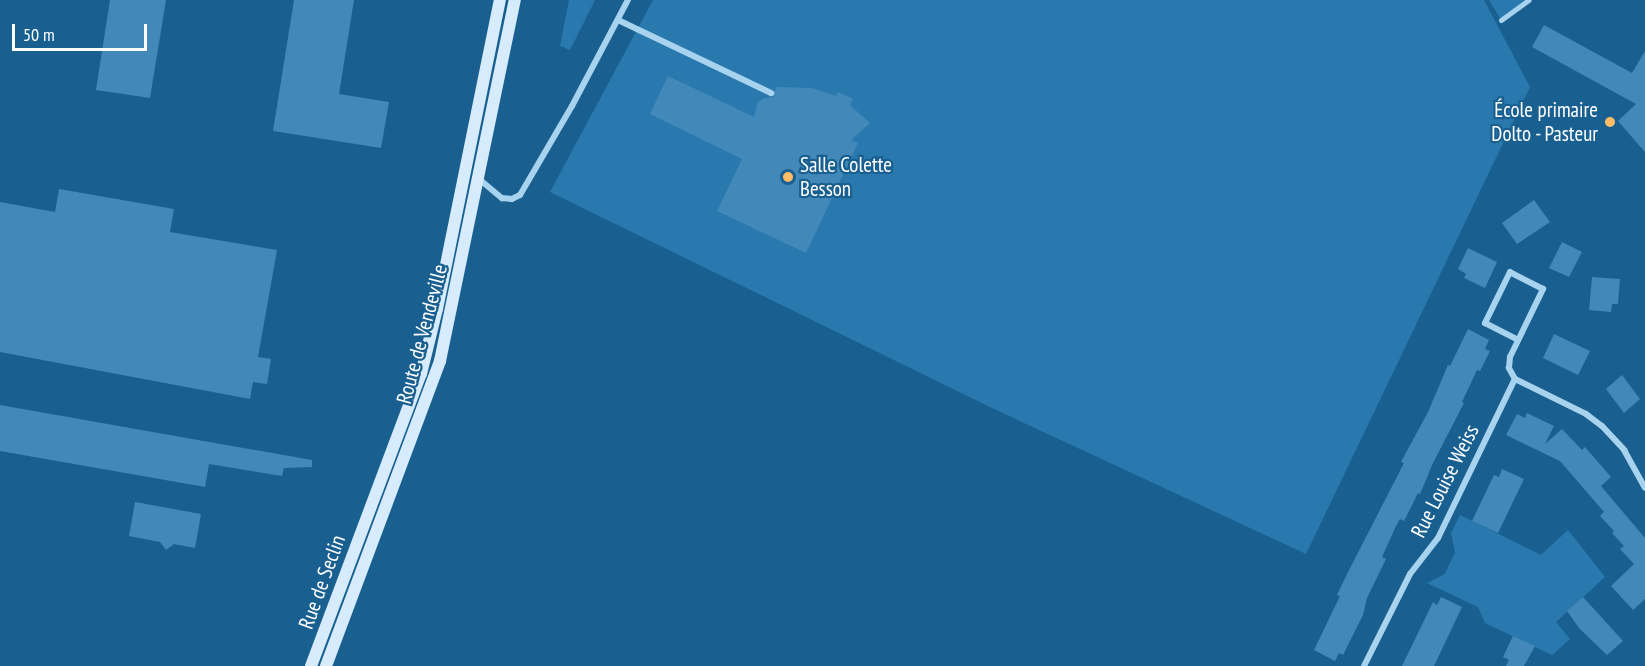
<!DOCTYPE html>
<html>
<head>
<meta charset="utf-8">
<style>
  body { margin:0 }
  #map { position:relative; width:1645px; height:666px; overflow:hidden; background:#196091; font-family:"PT Sans Narrow",sans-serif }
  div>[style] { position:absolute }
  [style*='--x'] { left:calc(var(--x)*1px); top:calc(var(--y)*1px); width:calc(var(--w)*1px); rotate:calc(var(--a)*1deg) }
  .green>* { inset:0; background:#2979ae }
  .building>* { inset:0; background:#4289b9 }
  .pedestrian>* { height:5px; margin:-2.5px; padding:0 2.5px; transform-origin:2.5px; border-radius:2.5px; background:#a8d3ef }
  .minor>* { height:6px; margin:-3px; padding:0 3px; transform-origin:3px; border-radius:3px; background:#a8d3ef }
  .secondary>* { height:12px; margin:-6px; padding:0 6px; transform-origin:6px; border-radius:6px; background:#d6ebfb }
  .dots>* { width:16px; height:16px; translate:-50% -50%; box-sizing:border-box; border:3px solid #196091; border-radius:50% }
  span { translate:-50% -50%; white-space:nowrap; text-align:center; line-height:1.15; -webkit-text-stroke:4.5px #196091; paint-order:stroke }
  .poi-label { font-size:21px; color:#fff }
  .right { translate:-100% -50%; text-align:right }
  .left { translate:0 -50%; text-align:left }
  .street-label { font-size:21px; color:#fff }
  .scale { position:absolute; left:12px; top:24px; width:135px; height:27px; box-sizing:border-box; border:3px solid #fff; border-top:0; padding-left:8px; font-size:18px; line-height:21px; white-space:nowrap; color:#fff; -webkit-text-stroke:4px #196091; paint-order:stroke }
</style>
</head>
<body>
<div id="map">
  <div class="green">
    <div style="clip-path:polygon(569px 0,595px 0,570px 50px,560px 46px)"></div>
    <div style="clip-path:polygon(653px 0,1484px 0,1530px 87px,1306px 554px,992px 408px,550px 192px)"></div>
    <div style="clip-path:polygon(1489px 0,1529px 0,1501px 20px)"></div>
    <div style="clip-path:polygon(1460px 515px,1541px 555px,1568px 530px,1605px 577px,1556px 622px,1570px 639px,1552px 655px,1485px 623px,1478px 607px,1427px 583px,1445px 574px,1455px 552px,1451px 533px)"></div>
  </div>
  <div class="building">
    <div style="clip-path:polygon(110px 0,166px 0,150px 98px,96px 90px)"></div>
    <div style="clip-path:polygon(294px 0,354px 0,339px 94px,389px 102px,381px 148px,273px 131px)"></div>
    <div style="clip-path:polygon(1544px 25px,1632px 73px,1645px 51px,1645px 152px,1618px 121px,1636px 104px,1532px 47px)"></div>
    <div style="clip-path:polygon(668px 76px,754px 117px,758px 102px,764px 98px,774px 97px,776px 87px,811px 88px,836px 96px,838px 92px,853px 99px,850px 105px,870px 123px,851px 140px,858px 143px,806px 253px,717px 211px,742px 159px,650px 114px)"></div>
    <div style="clip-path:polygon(59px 189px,174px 209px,170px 232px,277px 250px,258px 357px,271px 359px,267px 384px,253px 382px,250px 399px,0 352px,0 202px,55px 212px)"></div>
    <div style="clip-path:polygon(1534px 200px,1550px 222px,1517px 244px,1502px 223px)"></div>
    <div style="clip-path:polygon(1562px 242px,1582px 252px,1569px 277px,1549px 268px)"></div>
    <div style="clip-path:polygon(1468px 248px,1497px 262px,1485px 288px,1464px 278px,1466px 274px,1458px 269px)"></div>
    <div style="clip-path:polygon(1592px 277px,1620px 279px,1618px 304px,1612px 304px,1611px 312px,1589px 310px)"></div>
    <div style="clip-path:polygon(1468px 329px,1489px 340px,1485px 349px,1490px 351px,1480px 371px,1477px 370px,1462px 402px,1464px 403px,1433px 463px,1420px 494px,1418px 493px,1404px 521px,1400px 519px,1396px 526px,1382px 557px,1386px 559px,1367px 598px,1363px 615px,1343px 655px,1339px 653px,1335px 661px,1314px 650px,1340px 596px,1337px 595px,1346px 576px,1404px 463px,1401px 462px,1428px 412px,1448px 365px,1450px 366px)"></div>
    <div style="clip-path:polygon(1554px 334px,1590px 351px,1578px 375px,1543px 358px)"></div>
    <div style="clip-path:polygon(1622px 375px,1640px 399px,1624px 413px,1606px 389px)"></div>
    <div style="clip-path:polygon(0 405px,312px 460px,312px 467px,284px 468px,282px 476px,209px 464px,205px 487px,0 451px)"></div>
    <div style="clip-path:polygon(1527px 413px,1554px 426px,1545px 444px,1562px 429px,1582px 450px,1585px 447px,1611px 477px,1601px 486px,1645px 538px,1645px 599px,1633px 610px,1611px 586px,1634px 564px,1620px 549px,1624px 546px,1612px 533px,1614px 531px,1600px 516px,1604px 512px,1560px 461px,1506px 435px,1517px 414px,1525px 418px)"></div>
    <div style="clip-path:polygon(1502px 469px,1524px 479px,1498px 533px,1472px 521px,1494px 475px,1499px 477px)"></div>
    <div style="clip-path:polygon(135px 502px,201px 514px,195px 548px,174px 544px,166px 550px,160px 542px,129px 536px)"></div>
    <div style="clip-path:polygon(1441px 597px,1462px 607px,1434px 666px,1402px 666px,1433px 602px,1437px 605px)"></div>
    <div style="clip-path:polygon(1583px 597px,1623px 641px,1607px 655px,1579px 628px,1567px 611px)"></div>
    <div style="clip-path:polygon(1513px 636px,1535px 646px,1524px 666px,1506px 666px,1509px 660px,1503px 657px)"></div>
  </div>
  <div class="pedestrian">
    <div style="--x:1501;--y:20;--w:34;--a:-36"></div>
  </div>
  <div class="minor">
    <div style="--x:618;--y:20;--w:170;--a:25.5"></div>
    <div style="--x:479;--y:179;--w:30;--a:40"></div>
    <div style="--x:502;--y:198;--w:10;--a:6"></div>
    <div style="--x:512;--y:199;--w:9;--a:-27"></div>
    <div style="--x:520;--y:195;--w:103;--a:-59.7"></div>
    <div style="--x:572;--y:106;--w:120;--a:-62.2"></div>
    <div style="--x:1515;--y:379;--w:79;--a:26.2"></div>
    <div style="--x:1586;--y:414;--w:20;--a:37"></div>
    <div style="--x:1602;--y:426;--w:33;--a:47"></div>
    <div style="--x:1624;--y:450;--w:43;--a:61.1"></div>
    <div style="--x:1364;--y:666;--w:103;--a:-63.4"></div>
    <div style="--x:1410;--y:574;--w:46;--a:-52.1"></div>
    <div style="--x:1438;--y:538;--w:177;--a:-64.2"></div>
    <div style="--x:1515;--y:379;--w:13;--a:-119"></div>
    <div style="--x:1509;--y:368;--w:11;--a:-85"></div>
    <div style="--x:1510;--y:357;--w:76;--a:-64.1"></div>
    <div style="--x:1543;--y:289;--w:37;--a:-153"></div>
    <div style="--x:1510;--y:272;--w:57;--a:116.1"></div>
    <div style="--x:1485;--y:323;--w:36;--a:27"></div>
  </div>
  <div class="secondary">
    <div style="--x:311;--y:666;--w:312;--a:-69.4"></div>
    <div style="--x:421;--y:374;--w:67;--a:-76.2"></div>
    <div style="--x:437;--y:309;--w:315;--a:-78.5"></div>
    <div style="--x:326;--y:666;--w:326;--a:-69.5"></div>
    <div style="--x:440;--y:361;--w:369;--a:-78.3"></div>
  </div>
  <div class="dots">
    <div style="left:1610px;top:122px;background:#ffbc66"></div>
    <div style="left:788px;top:177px;background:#ffbc66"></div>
  </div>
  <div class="poi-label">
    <span class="right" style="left:1598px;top:122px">École primaire<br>Dolto - Pasteur</span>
    <span class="left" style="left:800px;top:177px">Salle Colette<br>Besson</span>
  </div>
  <div class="street-label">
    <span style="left:422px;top:334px;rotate:-75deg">Route de Vendeville</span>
    <span style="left:1445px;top:481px;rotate:-63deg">Rue Louise Weiss</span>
    <span style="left:322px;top:582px;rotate:-70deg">Rue de Seclin</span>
  </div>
  <div class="scale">50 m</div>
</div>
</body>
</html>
